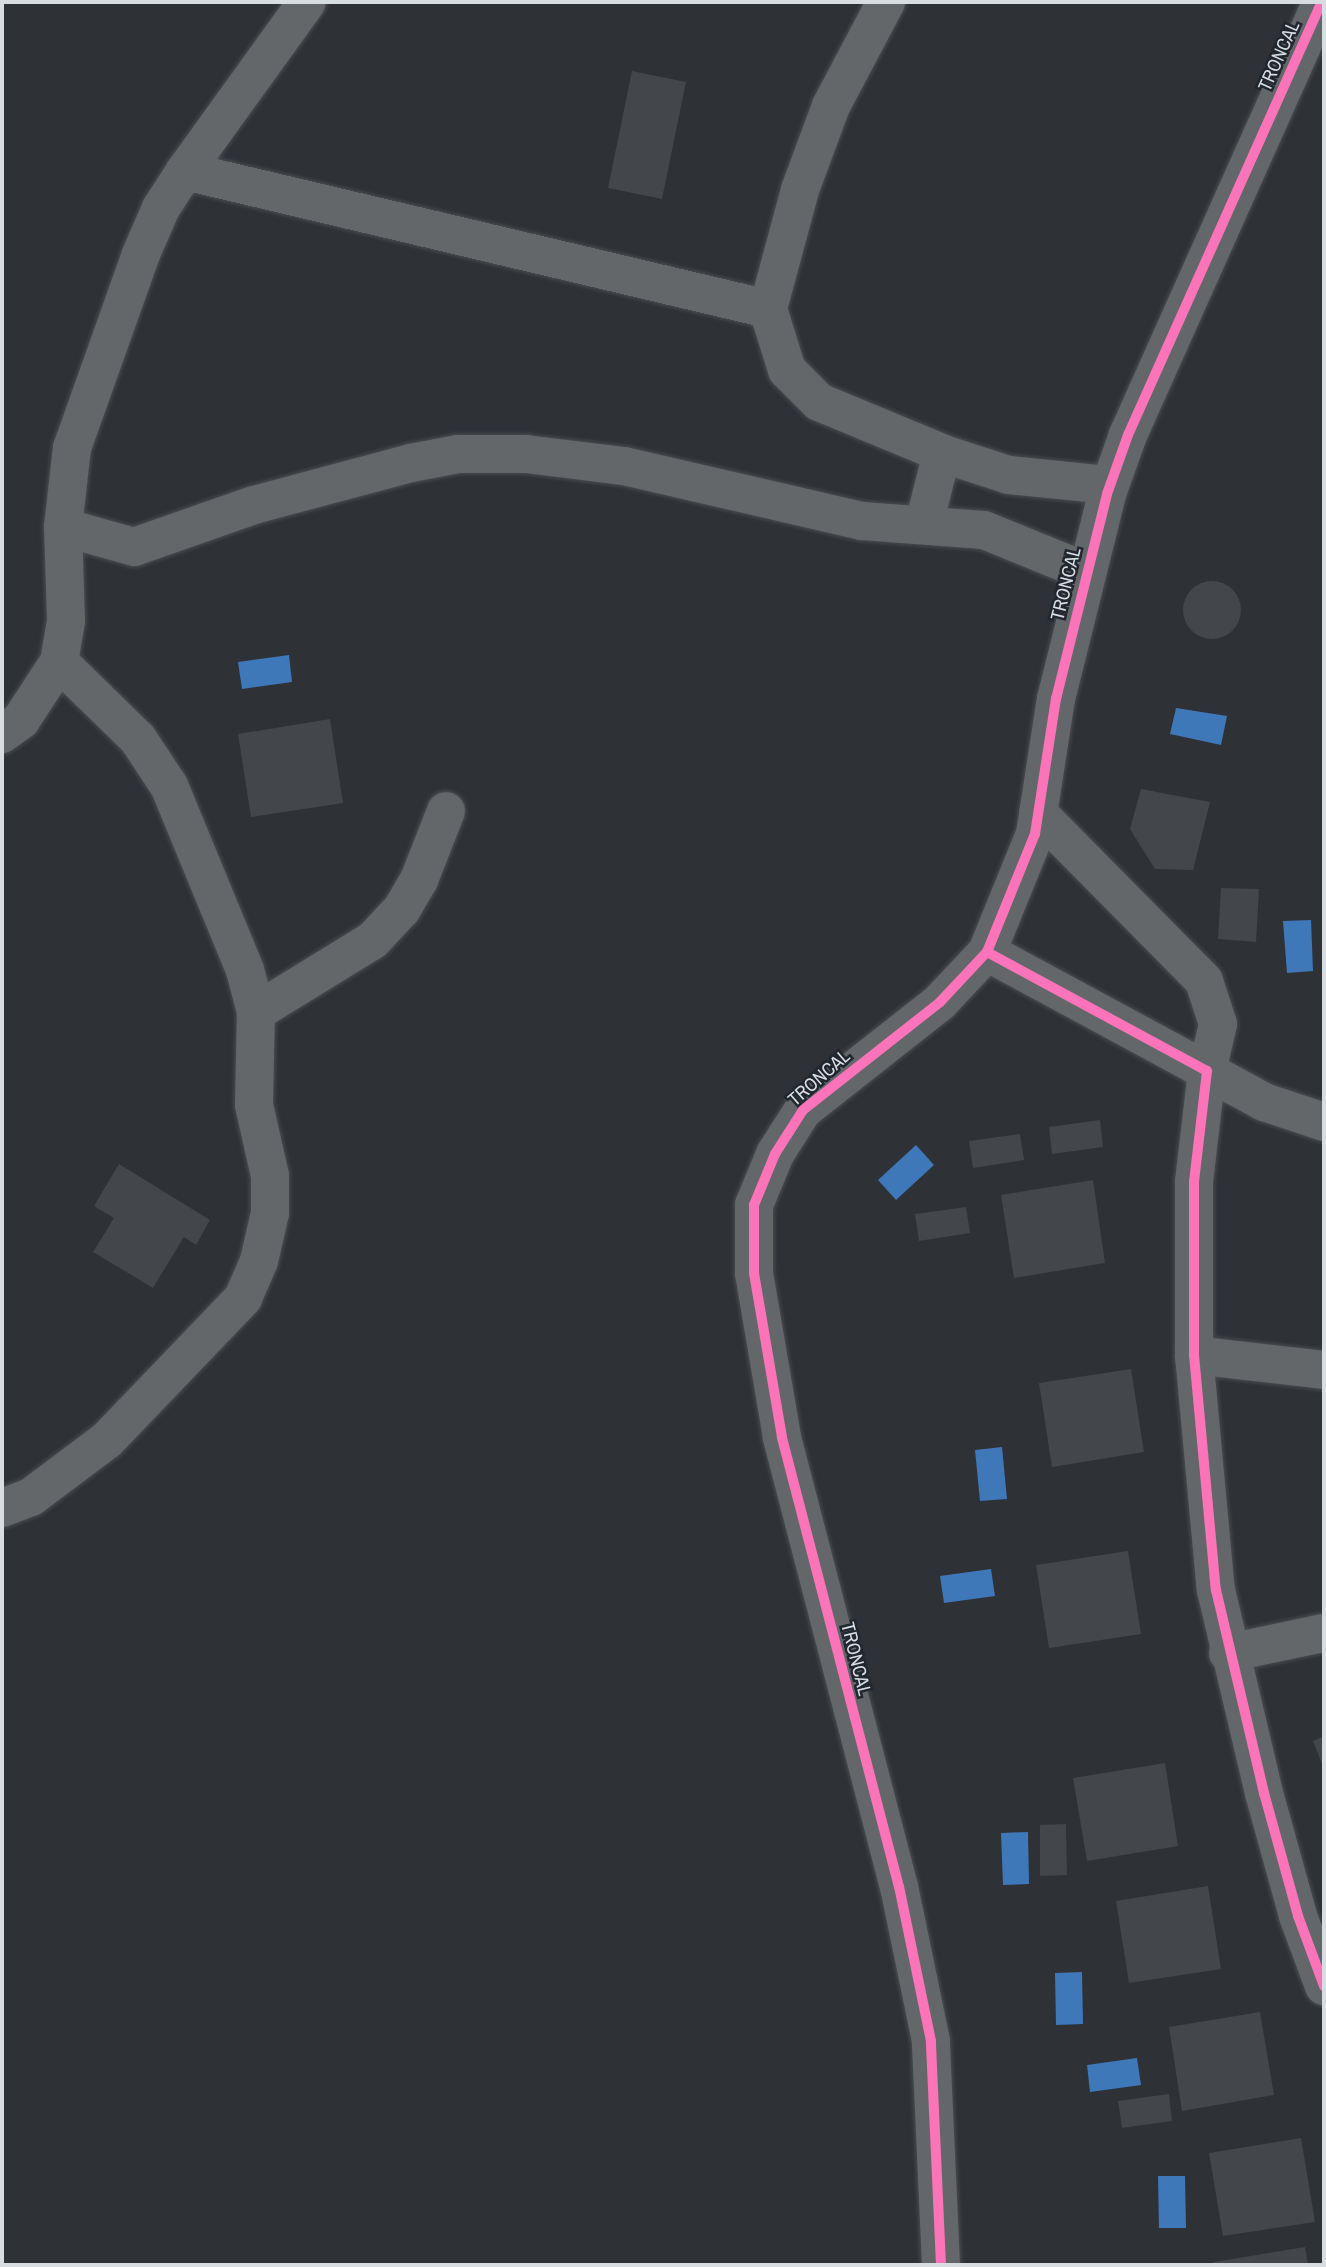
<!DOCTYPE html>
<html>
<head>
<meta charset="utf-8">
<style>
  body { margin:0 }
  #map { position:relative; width:1326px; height:2267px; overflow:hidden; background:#2e3136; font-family:"Archivo Narrow",sans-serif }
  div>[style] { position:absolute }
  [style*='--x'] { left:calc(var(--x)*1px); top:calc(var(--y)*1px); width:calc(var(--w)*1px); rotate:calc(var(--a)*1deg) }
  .water>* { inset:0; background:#3f78b9 }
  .building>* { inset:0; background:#43464a }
  .round { border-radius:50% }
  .roads { filter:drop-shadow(0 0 2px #494d50) drop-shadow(0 0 2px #494d50) }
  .street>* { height:38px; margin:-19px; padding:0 19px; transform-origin:19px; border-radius:19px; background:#64676a }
  .cycleway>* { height:10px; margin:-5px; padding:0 5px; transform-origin:5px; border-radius:5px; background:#fb73b8 }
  span { translate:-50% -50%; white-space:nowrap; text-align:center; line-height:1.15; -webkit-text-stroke:5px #20272f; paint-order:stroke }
  .street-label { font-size:19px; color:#d8dde2 }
  .frame { position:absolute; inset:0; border:4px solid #d8dde2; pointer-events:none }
</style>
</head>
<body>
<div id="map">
  <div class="water">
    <div style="clip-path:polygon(289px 655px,292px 682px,242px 689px,238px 662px)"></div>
    <div style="clip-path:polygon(1176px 708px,1227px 716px,1221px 745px,1170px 734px)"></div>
    <div style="clip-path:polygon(1311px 920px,1313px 971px,1287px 973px,1283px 921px)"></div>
    <div style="clip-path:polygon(916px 1145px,934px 1165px,896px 1200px,878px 1180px)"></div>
    <div style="clip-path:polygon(1002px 1447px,1007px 1499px,980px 1501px,975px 1450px)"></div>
    <div style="clip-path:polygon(991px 1569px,995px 1596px,944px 1603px,940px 1576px)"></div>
    <div style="clip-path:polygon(1028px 1832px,1029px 1884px,1003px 1885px,1001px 1833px)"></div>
    <div style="clip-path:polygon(1082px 1972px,1083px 2024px,1056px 2025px,1055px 1973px)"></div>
    <div style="clip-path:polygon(1137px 2058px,1141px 2085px,1090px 2092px,1087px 2065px)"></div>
    <div style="clip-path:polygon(1158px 2176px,1185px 2176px,1186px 2228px,1159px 2228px)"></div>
  </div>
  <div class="building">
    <div style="clip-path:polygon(632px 71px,686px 82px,662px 199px,608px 188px)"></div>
    <div class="round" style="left:1183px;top:581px;width:58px;height:58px"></div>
    <div style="clip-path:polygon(330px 719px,343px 803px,251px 817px,238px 734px)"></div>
    <div style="clip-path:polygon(1141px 789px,1210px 802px,1193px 870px,1155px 869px,1130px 829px)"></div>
    <div style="clip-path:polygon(1221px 888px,1259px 889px,1256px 942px,1218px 939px)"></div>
    <div style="clip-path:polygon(1100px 1120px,1103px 1147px,1052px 1154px,1049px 1127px)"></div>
    <div style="clip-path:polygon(1020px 1134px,1024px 1160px,973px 1168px,969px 1141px)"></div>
    <div style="clip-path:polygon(119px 1164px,210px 1220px,196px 1245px,184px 1237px,153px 1288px,93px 1252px,114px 1218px,94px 1206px)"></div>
    <div style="clip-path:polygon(1093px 1180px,1105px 1263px,1014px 1278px,1001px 1195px)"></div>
    <div style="clip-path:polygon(966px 1207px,970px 1233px,919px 1241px,915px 1214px)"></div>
    <div style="clip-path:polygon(1131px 1369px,1144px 1452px,1052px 1467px,1039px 1383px)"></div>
    <div style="clip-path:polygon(1128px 1551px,1141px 1634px,1049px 1648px,1036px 1565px)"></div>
    <div style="clip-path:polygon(1324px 1736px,1324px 1769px,1313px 1741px)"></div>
    <div style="clip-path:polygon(1165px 1763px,1178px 1846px,1087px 1861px,1073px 1778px)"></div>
    <div style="clip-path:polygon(1066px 1824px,1067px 1875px,1040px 1876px,1040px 1825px)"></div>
    <div style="clip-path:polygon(1208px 1886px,1221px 1969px,1129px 1983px,1116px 1901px)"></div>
    <div style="clip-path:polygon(1260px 2012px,1274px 2095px,1182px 2111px,1169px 2027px)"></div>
    <div style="clip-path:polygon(1169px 2094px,1172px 2121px,1122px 2128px,1118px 2101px)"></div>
    <div style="clip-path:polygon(1301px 2138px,1315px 2222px,1223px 2236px,1209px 2153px)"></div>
    <div style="clip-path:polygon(1305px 2247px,1308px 2265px,1214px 2265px,1214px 2262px)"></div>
  </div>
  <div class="roads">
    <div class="street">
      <div style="--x:886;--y:2;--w:118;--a:117.9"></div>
      <div style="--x:831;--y:106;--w:90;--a:110.3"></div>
      <div style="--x:800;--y:190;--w:123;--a:105.1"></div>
      <div style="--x:768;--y:309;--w:64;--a:72.7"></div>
      <div style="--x:787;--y:370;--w:45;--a:45"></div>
      <div style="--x:819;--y:402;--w:139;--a:22.5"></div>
      <div style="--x:947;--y:455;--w:65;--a:17.9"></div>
      <div style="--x:1009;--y:475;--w:101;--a:5.7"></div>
      <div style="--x:185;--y:171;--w:599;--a:13.32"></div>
      <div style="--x:924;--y:524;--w:73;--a:-75.8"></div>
      <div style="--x:63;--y:527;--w:74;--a:15.7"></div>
      <div style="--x:134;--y:547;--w:127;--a:-19.3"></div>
      <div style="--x:254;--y:505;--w:163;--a:-15"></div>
      <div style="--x:411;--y:463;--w:48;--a:-10.8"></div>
      <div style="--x:458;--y:454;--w:68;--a:0"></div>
      <div style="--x:526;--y:454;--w:99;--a:7"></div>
      <div style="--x:624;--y:466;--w:244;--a:13"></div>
      <div style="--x:862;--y:521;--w:122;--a:4.2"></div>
      <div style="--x:984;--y:530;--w:111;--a:22.2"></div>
      <div style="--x:2;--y:734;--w:24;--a:-36"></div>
      <div style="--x:21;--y:720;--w:69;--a:-56.8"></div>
      <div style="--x:59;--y:662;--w:42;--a:-80.3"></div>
      <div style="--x:66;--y:621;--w:94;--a:-91.8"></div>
      <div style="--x:63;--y:527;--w:80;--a:-83.5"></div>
      <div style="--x:72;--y:448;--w:206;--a:-70.4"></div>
      <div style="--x:141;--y:254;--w:50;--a:-66.5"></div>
      <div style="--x:161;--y:208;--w:44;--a:-57"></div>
      <div style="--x:185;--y:171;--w:208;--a:-54.2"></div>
      <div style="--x:1038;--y:813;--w:236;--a:45.3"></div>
      <div style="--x:1204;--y:981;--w:45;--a:72"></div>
      <div style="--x:1218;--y:1024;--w:48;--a:103.2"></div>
      <div style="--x:1207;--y:1071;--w:65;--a:28.5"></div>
      <div style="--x:1264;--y:1102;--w:63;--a:18.4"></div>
      <div style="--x:987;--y:952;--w:250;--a:28.4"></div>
      <div style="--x:1207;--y:1071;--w:112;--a:96.7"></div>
      <div style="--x:1194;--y:1182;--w:173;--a:90"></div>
      <div style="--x:1194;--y:1355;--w:236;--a:84.7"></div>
      <div style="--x:1216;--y:1590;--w:209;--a:76.7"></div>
      <div style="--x:1264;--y:1793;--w:128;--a:74.5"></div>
      <div style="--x:1298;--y:1916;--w:75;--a:69.6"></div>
      <div style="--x:256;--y:1012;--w:137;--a:-31.6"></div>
      <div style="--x:373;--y:940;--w:42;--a:-46.9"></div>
      <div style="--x:402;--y:909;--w:34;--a:-60"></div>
      <div style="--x:419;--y:880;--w:74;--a:-68.6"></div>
      <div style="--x:1194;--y:1355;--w:131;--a:6.6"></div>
      <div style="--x:2;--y:1508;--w:31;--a:-21"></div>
      <div style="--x:31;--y:1497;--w:95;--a:-36.9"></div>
      <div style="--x:107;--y:1440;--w:197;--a:-46.2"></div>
      <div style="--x:243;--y:1298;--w:40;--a:-66.6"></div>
      <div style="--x:259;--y:1261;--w:49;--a:-77.1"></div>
      <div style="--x:270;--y:1213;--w:37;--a:-90"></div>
      <div style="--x:270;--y:1176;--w:73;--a:-102.7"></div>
      <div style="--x:254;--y:1105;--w:93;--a:-88.8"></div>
      <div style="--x:256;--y:1012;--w:43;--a:-104.7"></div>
      <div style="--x:245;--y:970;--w:199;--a:-112.4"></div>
      <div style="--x:169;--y:786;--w:56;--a:-123.4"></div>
      <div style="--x:138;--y:739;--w:110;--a:-135.7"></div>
      <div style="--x:1228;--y:1653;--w:98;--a:-11.8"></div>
      <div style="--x:941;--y:2265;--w:224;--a:-92.6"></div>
      <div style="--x:931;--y:2041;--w:157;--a:-101.7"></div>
      <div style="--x:899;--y:1887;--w:465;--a:-104.6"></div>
      <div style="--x:782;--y:1437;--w:166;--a:-99.7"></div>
      <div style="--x:754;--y:1273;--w:68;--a:-90"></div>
      <div style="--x:754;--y:1205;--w:55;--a:-67.6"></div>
      <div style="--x:775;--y:1154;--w:52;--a:-57.5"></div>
      <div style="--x:803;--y:1110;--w:174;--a:-38.2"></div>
      <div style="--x:940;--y:1002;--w:69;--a:-46.8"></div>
      <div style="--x:987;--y:952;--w:127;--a:-67.9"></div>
      <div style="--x:1035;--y:834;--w:137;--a:-81.2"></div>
      <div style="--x:1056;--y:699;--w:211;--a:-76"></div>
      <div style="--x:1107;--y:494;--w:63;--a:-70.4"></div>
      <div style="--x:1128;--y:435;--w:474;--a:-65.9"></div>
    </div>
  </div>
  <div class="cycleway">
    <div style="--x:987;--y:952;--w:250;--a:28.4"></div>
    <div style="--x:1207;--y:1071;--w:112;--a:96.7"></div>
    <div style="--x:1194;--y:1182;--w:173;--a:90"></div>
    <div style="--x:1194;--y:1355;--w:236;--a:84.7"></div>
    <div style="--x:1216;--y:1590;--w:209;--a:76.7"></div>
    <div style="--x:1264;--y:1793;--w:128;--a:74.5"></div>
    <div style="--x:1298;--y:1916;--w:75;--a:69.6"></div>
    <div style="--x:941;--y:2265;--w:224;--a:-92.6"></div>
    <div style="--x:931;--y:2041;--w:157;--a:-101.7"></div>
    <div style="--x:899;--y:1887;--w:465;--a:-104.6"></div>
    <div style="--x:782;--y:1437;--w:166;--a:-99.7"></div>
    <div style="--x:754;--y:1273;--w:68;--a:-90"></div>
    <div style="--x:754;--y:1205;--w:55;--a:-67.6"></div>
    <div style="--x:775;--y:1154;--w:52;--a:-57.5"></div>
    <div style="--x:803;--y:1110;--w:174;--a:-38.2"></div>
    <div style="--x:940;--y:1002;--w:69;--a:-46.8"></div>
    <div style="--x:987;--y:952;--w:127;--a:-67.9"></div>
    <div style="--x:1035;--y:834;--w:137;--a:-81.2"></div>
    <div style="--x:1056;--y:699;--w:211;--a:-76"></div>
    <div style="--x:1107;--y:494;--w:63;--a:-70.4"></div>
    <div style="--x:1128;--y:435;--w:474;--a:-65.9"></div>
  </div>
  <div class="street-label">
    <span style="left:1279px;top:56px;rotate:-66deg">TRONCAL</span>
    <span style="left:1066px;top:584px;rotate:-76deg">TRONCAL</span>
    <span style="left:819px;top:1078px;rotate:-41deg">TRONCAL</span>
    <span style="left:856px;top:1659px;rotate:76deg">TRONCAL</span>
  </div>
  <div class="frame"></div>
</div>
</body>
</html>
